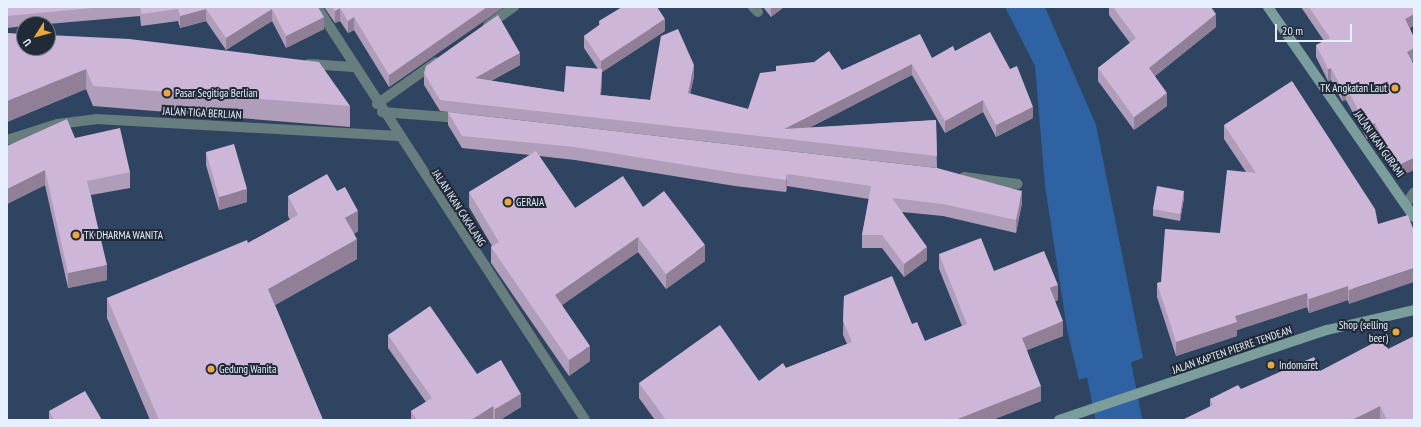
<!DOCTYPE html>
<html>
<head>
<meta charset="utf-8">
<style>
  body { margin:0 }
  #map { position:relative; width:1421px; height:427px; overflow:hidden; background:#2f4460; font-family:"PT Sans Narrow",sans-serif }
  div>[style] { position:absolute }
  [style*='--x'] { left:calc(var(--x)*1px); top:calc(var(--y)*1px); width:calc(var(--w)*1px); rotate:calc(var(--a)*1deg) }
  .water>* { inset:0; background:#2e62a3 }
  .river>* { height:46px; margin:-23px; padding:0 23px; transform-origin:23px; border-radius:23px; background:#2e62a3 }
  .minor>* { height:10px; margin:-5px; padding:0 5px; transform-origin:5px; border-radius:5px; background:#687d7d }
  .secondary>* { height:10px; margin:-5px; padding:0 5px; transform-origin:5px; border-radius:5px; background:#7b9d9c }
  .wall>* { inset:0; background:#b09dba }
  .shaded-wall>* { inset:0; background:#907f97 }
  .building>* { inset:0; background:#cdb6d8 }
  .dots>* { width:11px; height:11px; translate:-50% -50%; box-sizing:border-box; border:2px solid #212a37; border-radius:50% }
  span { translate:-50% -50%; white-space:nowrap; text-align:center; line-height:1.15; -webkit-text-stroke:4px #212a37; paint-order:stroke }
  .poi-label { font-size:11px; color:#e6f0fe }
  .right { translate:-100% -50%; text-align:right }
  .left { translate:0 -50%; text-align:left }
  .street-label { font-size:11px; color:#e6f0fe }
  .frame { position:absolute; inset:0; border:8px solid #e6f0fe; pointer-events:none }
  .north { position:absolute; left:16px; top:16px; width:40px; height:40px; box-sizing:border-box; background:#212a37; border:1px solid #707987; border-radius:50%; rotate:234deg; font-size:11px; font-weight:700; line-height:16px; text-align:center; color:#e6f0fe }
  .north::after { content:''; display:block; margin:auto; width:14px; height:18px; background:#eca93b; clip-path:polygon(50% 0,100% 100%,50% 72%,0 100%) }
  .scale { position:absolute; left:1275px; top:24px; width:77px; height:18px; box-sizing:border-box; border:2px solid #e6f0fe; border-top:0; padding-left:5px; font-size:12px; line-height:14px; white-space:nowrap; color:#e6f0fe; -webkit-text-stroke:3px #212a37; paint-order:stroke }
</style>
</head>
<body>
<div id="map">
  <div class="water">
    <div style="clip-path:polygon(1005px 7px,1045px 7px,1096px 125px,1143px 358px,1079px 380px,1067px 329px,1045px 186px,1035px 66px)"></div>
  </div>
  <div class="river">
    <div style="--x:1097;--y:308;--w:114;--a:78.9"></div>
  </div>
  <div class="minor">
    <div style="--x:317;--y:7;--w:492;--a:57"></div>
    <div style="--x:753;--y:7;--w:7;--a:45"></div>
    <div style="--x:488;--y:25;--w:32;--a:-35"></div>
    <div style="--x:309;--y:64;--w:44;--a:3.9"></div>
    <div style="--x:377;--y:104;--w:72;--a:-35.4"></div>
    <div style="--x:382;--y:112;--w:78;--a:4.4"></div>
    <div style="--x:7;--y:140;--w:52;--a:-17.7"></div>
    <div style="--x:57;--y:124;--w:39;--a:-7"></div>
    <div style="--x:96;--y:119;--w:303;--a:3.2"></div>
    <div style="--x:964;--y:177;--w:54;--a:7.4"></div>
    <div style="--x:1406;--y:204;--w:14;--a:-56"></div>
  </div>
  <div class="secondary">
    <div style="--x:1268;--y:7;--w:256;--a:55.2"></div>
    <div style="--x:1059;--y:420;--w:283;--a:-18.6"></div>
    <div style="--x:1327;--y:330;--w:89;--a:-12.9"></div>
  </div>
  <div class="wall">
    <div style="clip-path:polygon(7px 7px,318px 7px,324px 29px,286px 48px,272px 21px,226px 50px,206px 21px,180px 28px,178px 21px,141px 26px,140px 16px,48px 24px,24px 24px,24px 26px,7px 28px)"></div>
    <div style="clip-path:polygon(324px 7px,504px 7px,389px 87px,354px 30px,348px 33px,340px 21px,335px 23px)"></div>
    <div style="clip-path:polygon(763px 7px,784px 7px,771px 17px)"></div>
    <div style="clip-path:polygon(1109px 7px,1211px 7px,1216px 27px,1155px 76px,1167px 106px,1134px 130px,1098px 81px,1098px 68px,1130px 43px,1109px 15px)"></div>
    <div style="clip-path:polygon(1301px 7px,1414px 7px,1410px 28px,1414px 48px,1414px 60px,1412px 61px,1397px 178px,1375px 135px,1367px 139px,1346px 100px,1342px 101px,1331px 80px,1328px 81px,1316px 57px,1316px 45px,1324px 41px)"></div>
    <div style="clip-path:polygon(599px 21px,665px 31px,602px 72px,601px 95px,650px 100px,694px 76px,690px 94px,748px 109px,776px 71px,776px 66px,842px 70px,932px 58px,955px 51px,1033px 118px,996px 137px,983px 112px,945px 133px,912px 75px,809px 128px,936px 120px,937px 168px,440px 111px,424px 85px,424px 73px,520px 65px,491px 81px,564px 92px,598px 69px,584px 48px,584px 36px,599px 25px)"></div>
    <div style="clip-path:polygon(7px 33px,350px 106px,350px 127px,93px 106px,86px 89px,7px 122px)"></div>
    <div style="clip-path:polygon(448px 112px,1022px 203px,1016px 233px,943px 216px,902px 212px,927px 260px,904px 277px,882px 248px,862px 248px,862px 235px,869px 199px,787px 186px,786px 192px,735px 186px,575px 160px,539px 156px,575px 208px,643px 207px,705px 261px,666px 289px,638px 252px,562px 305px,590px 361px,569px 376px,491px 263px,491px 247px,492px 246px,469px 207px,469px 192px,530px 155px,462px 148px,448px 125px)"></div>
    <div style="clip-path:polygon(1224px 125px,1375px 209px,1349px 304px,1348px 300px,1309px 313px,1307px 307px,1237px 330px,1237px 336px,1176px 356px,1157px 297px,1157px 283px,1161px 282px,1220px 233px,1246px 172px,1224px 139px)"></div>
    <div style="clip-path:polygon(75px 138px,130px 172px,130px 188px,91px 195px,107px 280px,68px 288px,45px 185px,7px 204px,7px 146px)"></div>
    <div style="clip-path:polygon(206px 152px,247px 202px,219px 210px,206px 165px)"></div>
    <div style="clip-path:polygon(288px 196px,358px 231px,354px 234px,357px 259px,275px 305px,323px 420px,150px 420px,107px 318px,107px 298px,248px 243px,290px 220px,288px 216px)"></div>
    <div style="clip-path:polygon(1184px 198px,1180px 221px,1153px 216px,1153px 209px)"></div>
    <div style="clip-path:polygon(939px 254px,994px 271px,1058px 300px,1055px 301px,1063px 336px,1027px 350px,1041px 401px,992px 420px,655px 420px,639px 398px,639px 383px,759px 381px,786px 368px,847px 344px,843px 335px,844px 296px,912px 324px,925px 341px,962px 326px,939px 269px)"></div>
    <div style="clip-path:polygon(388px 335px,477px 374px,521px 407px,500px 420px,494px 420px,493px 419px,492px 420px,411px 420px,411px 411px,426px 402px,388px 348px)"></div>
    <div style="clip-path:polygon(1320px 371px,1414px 420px,1381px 420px,1380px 419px,1210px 407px,1210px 399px,1241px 389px)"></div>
    <div style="clip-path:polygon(49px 411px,102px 420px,49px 420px)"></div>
  </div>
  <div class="shaded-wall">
    <div style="clip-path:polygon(487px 7px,504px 7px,389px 87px,389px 75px)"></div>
    <div style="clip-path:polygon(771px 7px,784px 7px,771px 17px)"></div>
    <div style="clip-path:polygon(340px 8px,340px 21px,335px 23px,335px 11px)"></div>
    <div style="clip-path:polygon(206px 9px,206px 21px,180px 28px,180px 16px)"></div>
    <div style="clip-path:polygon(272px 9px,272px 21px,226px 50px,226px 38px)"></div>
    <div style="clip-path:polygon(1216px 14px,1216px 27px,1149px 81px,1149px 68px)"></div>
    <div style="clip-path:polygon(1414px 14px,1414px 26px,1405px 31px,1405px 19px)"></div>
    <div style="clip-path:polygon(324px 17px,324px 29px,286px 48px,286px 36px)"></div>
    <div style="clip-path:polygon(354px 17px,354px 30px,348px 33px,348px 21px)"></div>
    <div style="clip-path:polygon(665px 19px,665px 31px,602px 72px,602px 81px,600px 106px,601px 61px)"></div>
    <div style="clip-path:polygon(1414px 48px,1414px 60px,1407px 64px,1407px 52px)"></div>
    <div style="clip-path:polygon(520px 53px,520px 65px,475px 90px,475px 78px)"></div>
    <div style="clip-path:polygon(912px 64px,912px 75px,787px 139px,784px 129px)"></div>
    <div style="clip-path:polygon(694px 65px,694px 76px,688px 105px,688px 93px)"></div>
    <div style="clip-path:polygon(1331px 68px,1331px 80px,1328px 81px,1328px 69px)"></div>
    <div style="clip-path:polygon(86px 69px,86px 89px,7px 122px,7px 101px)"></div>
    <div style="clip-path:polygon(1346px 87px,1346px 100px,1342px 101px,1342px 89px)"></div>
    <div style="clip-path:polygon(1167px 93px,1167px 106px,1134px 130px,1134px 117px)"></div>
    <div style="clip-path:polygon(983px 100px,983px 112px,945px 133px,945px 121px)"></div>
    <div style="clip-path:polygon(1033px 107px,1033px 118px,996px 137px,996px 125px)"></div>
    <div style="clip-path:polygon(1375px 123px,1375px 135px,1367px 139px,1367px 126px)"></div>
    <div style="clip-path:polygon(1414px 158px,1414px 170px,1397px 178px,1397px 166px)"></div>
    <div style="clip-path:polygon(45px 170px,45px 185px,7px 204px,7px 189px)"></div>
    <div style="clip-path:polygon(787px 174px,787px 186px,786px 192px,786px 180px)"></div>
    <div style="clip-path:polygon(247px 189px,247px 202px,219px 210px,219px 197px)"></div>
    <div style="clip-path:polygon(1022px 191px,1022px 203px,1016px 233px,1016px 220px)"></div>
    <div style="clip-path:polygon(1184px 191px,1184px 198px,1180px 221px,1180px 214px)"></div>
    <div style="clip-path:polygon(358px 211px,358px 231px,345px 239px,345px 218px)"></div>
    <div style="clip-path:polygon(638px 237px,638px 252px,555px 310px,555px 295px)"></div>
    <div style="clip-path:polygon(357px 239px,357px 259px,268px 309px,268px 289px)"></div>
    <div style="clip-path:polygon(705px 245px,705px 261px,666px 289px,666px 274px)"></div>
    <div style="clip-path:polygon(927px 247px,927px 260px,904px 277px,904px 264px)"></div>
    <div style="clip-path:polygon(107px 265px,107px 280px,68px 288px,68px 273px)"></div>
    <div style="clip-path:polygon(1414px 268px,1414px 282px,1349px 304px,1349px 290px)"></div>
    <div style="clip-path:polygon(1058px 285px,1058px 300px,1050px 303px,1050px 288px)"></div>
    <div style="clip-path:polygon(1348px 286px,1348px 300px,1309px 313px,1309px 299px)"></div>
    <div style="clip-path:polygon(1307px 293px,1307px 307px,1237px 330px,1237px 336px,1176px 356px,1176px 342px,1235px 316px)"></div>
    <div style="clip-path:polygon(1063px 321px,1063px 336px,1022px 352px,1022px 338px)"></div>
    <div style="clip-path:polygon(590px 346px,590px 361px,569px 376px,569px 360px)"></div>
    <div style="clip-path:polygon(1041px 386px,1041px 401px,992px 420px,955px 420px)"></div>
    <div style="clip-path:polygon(521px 394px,521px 407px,500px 420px,495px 420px,495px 409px)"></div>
    <div style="clip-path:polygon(493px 406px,493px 419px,492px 420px,471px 420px)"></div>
    <div style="clip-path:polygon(1380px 406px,1380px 419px,1378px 420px,1352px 420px)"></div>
  </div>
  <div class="building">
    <div style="clip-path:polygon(7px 7px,103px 7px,7px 16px)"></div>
    <div style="clip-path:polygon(140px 7px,318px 7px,324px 17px,286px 36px,272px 9px,226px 38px,206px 9px,180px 16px,178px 9px,141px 14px)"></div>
    <div style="clip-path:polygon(332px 7px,487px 7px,389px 75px,354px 17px,348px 21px,340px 8px,335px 11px)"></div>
    <div style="clip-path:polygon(622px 7px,657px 7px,665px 19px,601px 61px,584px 36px,601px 24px,599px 21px)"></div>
    <div style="clip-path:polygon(1113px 7px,1211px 7px,1216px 14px,1149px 68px,1167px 93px,1134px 117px,1098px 68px,1136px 38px)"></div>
    <div style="clip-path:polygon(1309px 7px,1414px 7px,1414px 14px,1405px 19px,1414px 37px,1414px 48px,1407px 52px,1414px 65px,1414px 158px,1397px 166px,1375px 123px,1367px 126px,1346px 87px,1342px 89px,1331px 68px,1328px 69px,1316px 45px,1330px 38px)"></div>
    <div style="clip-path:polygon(498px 15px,520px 53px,475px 78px,564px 92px,566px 66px,602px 69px,600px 95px,650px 100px,661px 36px,678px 29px,694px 65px,688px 93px,748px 109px,760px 73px,776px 71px,776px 66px,814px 62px,829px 51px,842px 70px,920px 34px,932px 58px,953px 46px,955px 51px,990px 32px,1010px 69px,1017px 66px,1033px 107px,996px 125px,983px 100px,945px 121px,912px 64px,784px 129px,936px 120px,937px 156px,440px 100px,424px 73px,426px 66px)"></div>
    <div style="clip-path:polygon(7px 33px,24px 34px,24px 48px,48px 48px,48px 35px,129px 39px,319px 62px,350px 106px,93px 86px,86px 69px,7px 101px)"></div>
    <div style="clip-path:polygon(1292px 81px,1375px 209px,1378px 224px,1408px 215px,1414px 231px,1414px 268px,1349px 290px,1348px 286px,1309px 299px,1307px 293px,1235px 316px,1237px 322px,1176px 342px,1157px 283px,1161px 282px,1165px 229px,1220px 233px,1227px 170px,1256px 173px,1224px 125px)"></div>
    <div style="clip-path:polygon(448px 112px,937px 168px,1022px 191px,1016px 220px,943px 204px,892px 198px,927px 247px,904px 264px,882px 235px,862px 235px,871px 186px,787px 174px,786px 180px,735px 173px,575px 147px,462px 136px)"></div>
    <div style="clip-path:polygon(67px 119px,75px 138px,120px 128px,130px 172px,87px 181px,107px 265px,68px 273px,45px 170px,7px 189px,7px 146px)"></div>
    <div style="clip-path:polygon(234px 144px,247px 189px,219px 197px,206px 152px)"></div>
    <div style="clip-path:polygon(536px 151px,575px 208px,623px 176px,643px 207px,664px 191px,705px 245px,666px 274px,638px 237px,555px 295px,590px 346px,569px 360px,491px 247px,499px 242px,469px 192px)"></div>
    <div style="clip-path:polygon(327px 174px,337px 191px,345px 187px,358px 211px,345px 218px,357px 239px,268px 289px,323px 420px,159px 420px,107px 298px,247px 240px,248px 243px,298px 215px,288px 196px)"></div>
    <div style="clip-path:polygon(1157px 186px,1184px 191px,1180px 214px,1153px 209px)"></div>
    <div style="clip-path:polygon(981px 238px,994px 271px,1044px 251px,1058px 285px,1050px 288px,1063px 321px,1022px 338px,1041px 386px,955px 420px,666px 420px,639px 383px,720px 325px,759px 381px,783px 363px,786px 368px,852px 342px,843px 321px,844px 296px,892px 276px,912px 324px,917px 322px,925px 341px,967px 324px,939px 254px)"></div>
    <div style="clip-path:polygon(430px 306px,477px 374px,501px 360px,521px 394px,495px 409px,493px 406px,471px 420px,417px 420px,411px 411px,432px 398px,388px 335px)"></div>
    <div style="clip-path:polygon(1414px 336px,1414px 420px,1387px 420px,1380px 406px,1352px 420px,1182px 420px,1213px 405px,1210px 399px,1238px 385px,1241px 389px,1314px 357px,1320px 371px,1383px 338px,1388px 349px)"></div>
    <div style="clip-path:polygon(85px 391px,102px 420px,54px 420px,49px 411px)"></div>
  </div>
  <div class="dots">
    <div style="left:1395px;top:88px;background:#eca93b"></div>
    <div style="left:167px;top:93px;background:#eca93b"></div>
    <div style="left:508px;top:202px;background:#eca93b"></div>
    <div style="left:76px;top:235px;background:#eca93b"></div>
    <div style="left:1396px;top:332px;background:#eca93b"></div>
    <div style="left:1271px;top:365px;background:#eca93b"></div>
    <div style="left:211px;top:369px;background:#eca93b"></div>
  </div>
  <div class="poi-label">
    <span class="right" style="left:1387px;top:88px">TK Angkatan Laut</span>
    <span class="left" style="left:175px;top:93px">Pasar Segitiga Berlian</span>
    <span class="left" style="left:516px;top:202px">GERAJA</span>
    <span class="left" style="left:84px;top:235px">TK DHARMA WANITA</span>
    <span class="right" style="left:1388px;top:332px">Shop (selling<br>beer)</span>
    <span class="left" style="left:1279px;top:365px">Indomaret</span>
    <span class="left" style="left:219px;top:369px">Gedung Wanita</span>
  </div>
  <div class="street-label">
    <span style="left:202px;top:113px;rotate:3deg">JALAN TIGA BERLIAN</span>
    <span style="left:1379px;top:144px;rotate:55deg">JALAN IKAN GURAMI</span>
    <span style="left:459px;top:208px;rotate:57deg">JALAN IKAN CAKALANG</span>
    <span style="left:1232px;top:350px;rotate:-19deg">JALAN KAPTEN PIERRE TENDEAN</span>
  </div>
  <div class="frame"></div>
  <div class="north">U</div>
  <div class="scale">20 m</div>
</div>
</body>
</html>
